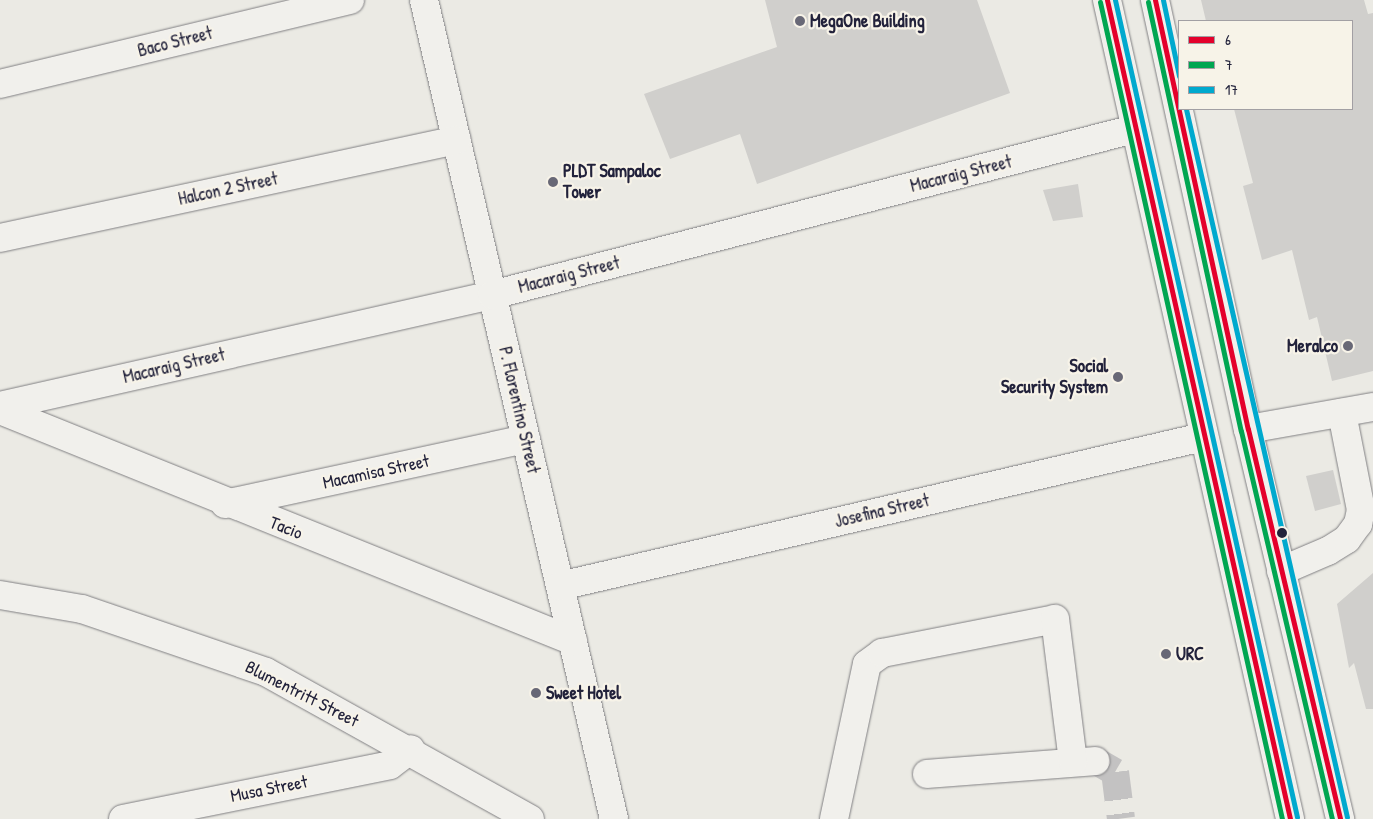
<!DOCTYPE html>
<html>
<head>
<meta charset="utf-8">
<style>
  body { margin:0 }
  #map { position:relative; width:1373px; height:819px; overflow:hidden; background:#ebeae4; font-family:"Patrick Hand",sans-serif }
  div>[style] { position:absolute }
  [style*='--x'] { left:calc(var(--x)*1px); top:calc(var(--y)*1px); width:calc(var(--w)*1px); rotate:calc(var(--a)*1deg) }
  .building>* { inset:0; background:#d0cfcc }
  .minor-tunnel>* { height:28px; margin-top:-14px; transform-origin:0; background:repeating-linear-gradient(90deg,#c3c2c2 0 28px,transparent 0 42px) }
  .roads { filter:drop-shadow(0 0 1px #818083) drop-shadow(0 0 1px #818083) }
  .minor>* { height:28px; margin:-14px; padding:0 14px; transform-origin:14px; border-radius:14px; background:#f1f0ec }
  .major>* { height:28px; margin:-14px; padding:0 14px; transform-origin:14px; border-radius:14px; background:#f1f0ec }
  .bus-1>* { height:5px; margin:-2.5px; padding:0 2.5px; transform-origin:2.5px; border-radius:2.5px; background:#e4002b }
  .bus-2>* { height:5px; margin:-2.5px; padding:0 2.5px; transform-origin:2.5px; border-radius:2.5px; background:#00a651 }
  .bus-3>* { height:5px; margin:-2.5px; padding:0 2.5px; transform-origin:2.5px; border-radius:2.5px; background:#00a9ce }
  .dots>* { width:14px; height:14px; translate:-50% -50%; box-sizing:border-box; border:2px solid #f7f3e8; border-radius:50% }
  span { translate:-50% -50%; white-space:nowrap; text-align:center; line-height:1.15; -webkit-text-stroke:4.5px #f7f3e8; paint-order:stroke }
  .poi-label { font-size:18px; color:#22223b; font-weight:700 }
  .left { translate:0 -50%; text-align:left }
  .right { translate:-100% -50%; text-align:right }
  .street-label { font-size:18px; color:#22223b }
  .legend { position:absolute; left:1178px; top:20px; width:175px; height:90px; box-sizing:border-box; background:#f7f3e8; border:1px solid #a29fa3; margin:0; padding:6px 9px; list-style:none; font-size:15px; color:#22223b }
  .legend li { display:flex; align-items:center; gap:10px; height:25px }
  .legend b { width:25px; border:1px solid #a29fa3 }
</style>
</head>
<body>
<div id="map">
  <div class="building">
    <div style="clip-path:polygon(765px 0,977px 0,1010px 93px,757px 184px,740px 134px,670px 159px,644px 94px,777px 47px)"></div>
    <div style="clip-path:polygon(1201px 0,1364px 0,1368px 14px,1373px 13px,1373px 371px,1332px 381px,1317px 317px,1309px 320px,1292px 250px,1262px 260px,1243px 186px,1253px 183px,1234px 109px,1352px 109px,1352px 21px,1206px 21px)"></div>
    <div style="clip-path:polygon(1078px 184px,1083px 217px,1053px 221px,1043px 190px)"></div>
    <div style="clip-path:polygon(1333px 470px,1341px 504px,1315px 511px,1306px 476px)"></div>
    <div style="clip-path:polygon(1373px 573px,1373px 709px,1366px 709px,1354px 663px,1349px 668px,1337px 604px)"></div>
  </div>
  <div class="minor-tunnel">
    <div style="--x:1096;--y:761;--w:22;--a:30"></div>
    <div style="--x:1115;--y:772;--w:47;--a:82.7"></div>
  </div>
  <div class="roads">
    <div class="minor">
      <div style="--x:424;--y:0;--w:841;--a:76.94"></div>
      <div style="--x:0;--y:84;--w:360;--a:-13.5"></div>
      <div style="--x:0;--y:238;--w:467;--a:-12.1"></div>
      <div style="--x:0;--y:406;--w:504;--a:-12.71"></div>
      <div style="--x:492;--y:295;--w:663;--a:-14.5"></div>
      <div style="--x:0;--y:410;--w:618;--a:21.96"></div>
      <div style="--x:1248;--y:429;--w:127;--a:-10"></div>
      <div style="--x:225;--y:504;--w:308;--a:-12.2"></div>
      <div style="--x:1281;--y:571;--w:51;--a:-23.1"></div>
      <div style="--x:1328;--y:551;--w:22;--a:-32"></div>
      <div style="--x:1347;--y:539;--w:19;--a:-54"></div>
      <div style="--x:1358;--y:524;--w:14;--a:-78"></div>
      <div style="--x:1361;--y:510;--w:99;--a:-101.1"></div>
      <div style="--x:560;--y:586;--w:660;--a:-13.05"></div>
      <div style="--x:927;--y:774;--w:169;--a:-4.4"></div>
      <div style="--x:123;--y:819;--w:272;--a:-11.4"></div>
      <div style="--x:390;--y:765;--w:26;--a:-37"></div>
      <div style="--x:834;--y:819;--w:158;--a:-78"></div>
      <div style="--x:867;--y:664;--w:19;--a:-36"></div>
      <div style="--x:882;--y:653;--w:176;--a:-11.1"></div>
      <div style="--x:1055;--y:619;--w:144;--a:82.8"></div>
    </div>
    <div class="major">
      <div style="--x:1107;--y:0;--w:839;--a:77.4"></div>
      <div style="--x:1155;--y:0;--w:439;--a:77.8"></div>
      <div style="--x:1248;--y:429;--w:401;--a:76.7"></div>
      <div style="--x:0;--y:595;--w:83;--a:9.7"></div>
      <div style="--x:82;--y:609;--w:194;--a:18.9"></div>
      <div style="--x:266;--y:672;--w:302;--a:29.1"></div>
    </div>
  </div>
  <div class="bus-1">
    <div style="--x:1107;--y:0;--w:839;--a:77.4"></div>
    <div style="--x:1155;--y:0;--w:439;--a:77.8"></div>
    <div style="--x:1248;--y:429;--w:401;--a:76.7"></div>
  </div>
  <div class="bus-2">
    <div style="--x:1100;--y:2;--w:837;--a:77.44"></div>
    <div style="--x:1148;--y:2;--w:439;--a:77.8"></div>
    <div style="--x:1241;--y:431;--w:399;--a:76.8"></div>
  </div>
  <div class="bus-3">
    <div style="--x:1115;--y:0;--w:837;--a:77.44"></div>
    <div style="--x:1163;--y:0;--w:78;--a:78.1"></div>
    <div style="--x:1186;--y:109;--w:726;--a:77.19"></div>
  </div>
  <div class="dots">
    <div style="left:800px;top:21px;background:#686876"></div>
    <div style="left:553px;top:182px;background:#686876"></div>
    <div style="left:1348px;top:346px;background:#686876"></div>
    <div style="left:1118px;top:377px;background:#686876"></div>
    <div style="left:1282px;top:533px;background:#22223b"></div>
    <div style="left:1166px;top:654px;background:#686876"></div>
    <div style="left:536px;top:693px;background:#686876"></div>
  </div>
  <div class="poi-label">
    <span class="left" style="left:810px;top:21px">MegaOne Building</span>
    <span class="left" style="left:563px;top:182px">PLDT Sampaloc<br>Tower</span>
    <span class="right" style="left:1338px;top:346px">Meralco</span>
    <span class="right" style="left:1108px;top:377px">Social<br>Security System</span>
    <span class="left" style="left:1176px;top:654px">URC</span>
    <span class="left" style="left:546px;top:693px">Sweet Hotel</span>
  </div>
  <div class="street-label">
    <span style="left:175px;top:42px;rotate:-14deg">Baco Street</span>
    <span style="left:961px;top:174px;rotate:-14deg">Macaraig Street</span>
    <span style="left:228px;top:189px;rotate:-12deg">Halcon 2 Street</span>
    <span style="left:569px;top:275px;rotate:-14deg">Macaraig Street</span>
    <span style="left:174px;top:366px;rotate:-13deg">Macaraig Street</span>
    <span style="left:519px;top:410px;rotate:77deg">P. Florentino Street</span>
    <span style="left:376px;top:472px;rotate:-12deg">Macamisa Street</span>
    <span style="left:882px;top:511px;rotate:-13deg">Josefina Street</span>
    <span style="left:286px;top:528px;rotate:22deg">Tacio</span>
    <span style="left:302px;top:694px;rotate:27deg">Blumentritt Street</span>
    <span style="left:269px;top:789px;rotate:-11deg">Musa Street</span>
  </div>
  <ul class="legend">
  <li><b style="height:6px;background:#e4002b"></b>6</li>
  <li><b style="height:6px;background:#00a651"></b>7</li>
  <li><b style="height:6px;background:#00a9ce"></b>17</li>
  </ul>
</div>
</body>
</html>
